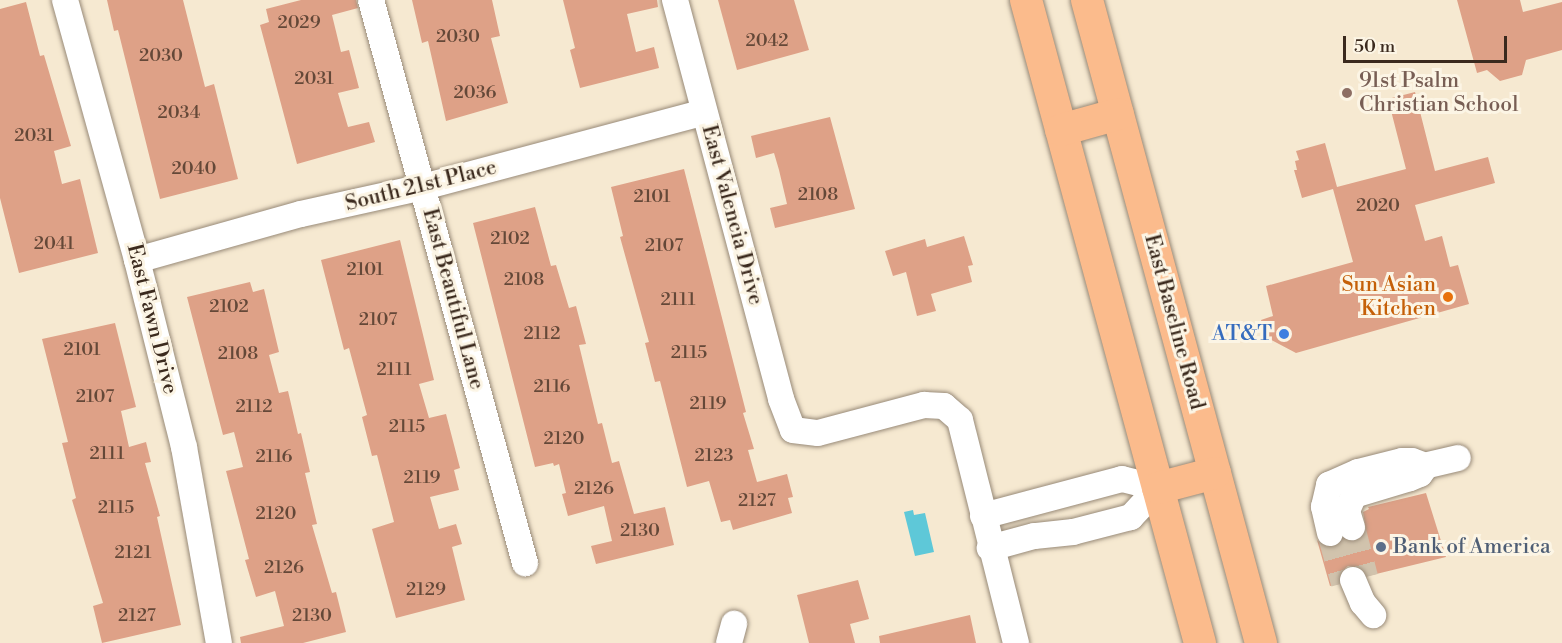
<!DOCTYPE html>
<html>
<head>
<meta charset="utf-8">
<style>
  body { margin:0 }
  #map { position:relative; width:1562px; height:643px; overflow:hidden; background:#f6e9d1; font-family:"Libre Bodoni",serif }
  div>[style] { position:absolute }
  [style*='--x'] { left:calc(var(--x)*1px); top:calc(var(--y)*1px); width:calc(var(--w)*1px); rotate:calc(var(--a)*1deg) }
  .water>* { inset:0; background:#5ec8d8 }
  .building>* { inset:0; background:#dea187 }
  .minor-tunnel>* { height:26px; margin-top:-13px; transform-origin:0; background:repeating-linear-gradient(90deg,#d1c3ad 0 26px,transparent 0 39px) }
  .roads { filter:drop-shadow(0 0 2px #988a78) drop-shadow(0 0 2px #988a78) }
  .minor>* { height:26px; margin:-13px; padding:0 13px; transform-origin:13px; border-radius:13px; background:#fff }
  .major>* { height:32px; margin:-16px; padding:0 16px; transform-origin:16px; border-radius:16px; background:#fbbb8c }
  .dots>* { width:16px; height:16px; translate:-50% -50%; box-sizing:border-box; border:3px solid #fcf5e5; border-radius:50% }
  span { translate:-50% -50%; white-space:nowrap; text-align:center; line-height:1.15; -webkit-text-stroke:6px #fcf5e5; paint-order:stroke }
  .number-label { font-size:18px; color:#644838 }
  .number-label span { -webkit-text-stroke-width:0 }
  .education-label { font-size:21px; color:#785e54 }
  .left { translate:0 -50%; text-align:left }
  .street-label { font-size:21px; color:#3b2a1e }
  .food-label { font-size:21px; color:#c56008 }
  .right { translate:-100% -50%; text-align:right }
  .shop-label { font-size:21px; color:#366cbe }
  .service-label { font-size:21px; color:#4e5e75 }
  .scale { position:absolute; left:1343px; top:36px; width:164px; height:27px; box-sizing:border-box; border:3px solid #3b2a1e; border-top:0; padding-left:8px; font-size:18px; line-height:21px; white-space:nowrap; color:#3b2a1e; -webkit-text-stroke:4px #fcf5e5; paint-order:stroke }
</style>
</head>
<body>
<div id="map">
  <div class="water">
    <div style="clip-path:polygon(913px 510px,914px 515px,925px 513px,934px 552px,915px 556px,904px 512px)"></div>
  </div>
  <div class="building">
    <div style="clip-path:polygon(107px 0,183px 0,205px 87px,214px 84px,238px 179px,160px 199px,118px 30px,114px 31px)"></div>
    <div style="clip-path:polygon(301px 0,356px 0,358px 8px,332px 15px,341px 52px,349px 50px,359px 88px,338px 93px,348px 127px,369px 122px,375px 142px,297px 164px,260px 25px,269px 22px,266px 9px)"></div>
    <div style="clip-path:polygon(412px 0,492px 0,500px 36px,491px 38px,508px 103px,446px 121px,428px 41px,422px 43px)"></div>
    <div style="clip-path:polygon(563px 0,657px 0,658px 7px,627px 14px,636px 52px,654px 47px,659px 68px,580px 88px,570px 50px,575px 48px)"></div>
    <div style="clip-path:polygon(718px 0,794px 0,809px 50px,737px 70px)"></div>
    <div style="clip-path:polygon(1457px 0,1520px 0,1523px 12px,1562px 2px,1562px 50px,1526px 60px,1522px 75px,1500px 81px,1487px 70px,1477px 73px)"></div>
    <div style="clip-path:polygon(26px 2px,40px 56px,44px 55px,71px 146px,54px 151px,62px 184px,80px 179px,98px 253px,19px 273px,0 198px,0 9px)"></div>
    <div style="clip-path:polygon(1415px 92px,1435px 171px,1488px 157px,1495px 183px,1415px 205px,1425px 241px,1442px 236px,1450px 267px,1458px 265px,1469px 304px,1296px 353px,1266px 337px,1261px 320px,1273px 316px,1266px 286px,1353px 262px,1333px 189px,1302px 198px,1294px 170px,1297px 170px,1295px 161px,1299px 160px,1296px 151px,1325px 143px,1337px 187px,1406px 169px,1388px 99px)"></div>
    <div style="clip-path:polygon(830px 117px,855px 209px,775px 228px,770px 208px,787px 204px,779px 170px,774px 153px,756px 158px,751px 136px)"></div>
    <div style="clip-path:polygon(684px 169px,746px 412px,743px 413px,754px 449px,748px 450px,757px 482px,787px 474px,793px 497px,788px 498px,792px 513px,733px 530px,730px 520px,721px 522px,709px 481px,687px 487px,660px 381px,655px 382px,645px 343px,649px 342px,620px 237px,623px 236px,611px 187px)"></div>
    <div style="clip-path:polygon(535px 207px,551px 266px,556px 265px,569px 308px,576px 306px,586px 344px,579px 345px,598px 424px,602px 423px,612px 463px,619px 461px,634px 514px,665px 507px,674px 545px,596px 564px,591px 546px,612px 541px,604px 506px,568px 516px,562px 494px,566px 493px,559px 464px,554px 466px,553px 463px,535px 467px,473px 223px)"></div>
    <div style="clip-path:polygon(964px 236px,973px 265px,968px 266px,972px 282px,931px 294px,936px 311px,917px 316px,906px 272px,893px 276px,885px 251px,925px 239px,927px 247px)"></div>
    <div style="clip-path:polygon(400px 240px,434px 380px,419px 384px,429px 418px,446px 414px,460px 468px,454px 470px,459px 490px,430px 497px,439px 529px,456px 524px,462px 544px,452px 547px,465px 600px,396px 618px,372px 529px,394px 522px,377px 455px,372px 456px,362px 417px,367px 415px,349px 348px,344px 350px,321px 260px)"></div>
    <div style="clip-path:polygon(250px 282px,253px 292px,264px 289px,279px 352px,269px 355px,279px 393px,288px 391px,298px 434px,301px 433px,310px 472px,305px 473px,317px 524px,312px 525px,332px 593px,336px 592px,346px 632px,303px 643px,241px 643px,240px 637px,284px 626px,275px 591px,256px 597px,245px 560px,249px 559px,226px 471px,243px 467px,234px 432px,223px 435px,187px 297px)"></div>
    <div style="clip-path:polygon(115px 323px,136px 407px,121px 411px,129px 447px,146px 442px,151px 462px,145px 463px,160px 516px,157px 517px,181px 625px,102px 643px,93px 606px,103px 603px,72px 500px,76px 498px,62px 443px,68px 442px,42px 339px)"></div>
    <div style="clip-path:polygon(1426px 493px,1446px 557px,1368px 576px,1361px 568px,1348px 566px,1341px 572px,1339px 584px,1330px 586px,1317px 540px,1325px 547px,1333px 548px,1343px 539px,1357px 541px,1366px 531px,1363px 512px,1369px 509px,1368px 507px)"></div>
    <div style="clip-path:polygon(858px 580px,869px 619px,850px 624px,855px 643px,809px 643px,797px 595px)"></div>
    <div style="clip-path:polygon(970px 615px,976px 643px,880px 643px,879px 636px)"></div>
  </div>
  <div class="minor-tunnel">
    <div style="--x:1352;--y:527;--w:52;--a:75.4"></div>
    <div style="--x:1330;--y:533;--w:52;--a:74.4"></div>
  </div>
  <div class="roads">
    <div class="minor">
      <div style="--x:65;--y:0;--w:270;--a:74.5"></div>
      <div style="--x:137;--y:260;--w:193;--a:75.9"></div>
      <div style="--x:184;--y:447;--w:199;--a:79.9"></div>
      <div style="--x:371;--y:0;--w:584;--a:74.7"></div>
      <div style="--x:675;--y:0;--w:413;--a:75.1"></div>
      <div style="--x:781;--y:399;--w:33;--a:69"></div>
      <div style="--x:793;--y:430;--w:25;--a:7"></div>
      <div style="--x:818;--y:433;--w:110;--a:-14.8"></div>
      <div style="--x:924;--y:405;--w:20;--a:3"></div>
      <div style="--x:944;--y:406;--w:21;--a:41"></div>
      <div style="--x:960;--y:420;--w:230;--a:75.9"></div>
      <div style="--x:137;--y:260;--w:170;--a:-15.7"></div>
      <div style="--x:301;--y:214;--w:125;--a:-12.5"></div>
      <div style="--x:423;--y:187;--w:291;--a:-14.9"></div>
      <div style="--x:1411;--y:469;--w:48;--a:-13.2"></div>
      <div style="--x:983;--y:516;--w:144;--a:-14.9"></div>
      <div style="--x:1122;--y:479;--w:37;--a:14"></div>
      <div style="--x:1158;--y:488;--w:40;--a:133"></div>
      <div style="--x:1131;--y:517;--w:60;--a:165.5"></div>
      <div style="--x:1073;--y:532;--w:39;--a:174"></div>
      <div style="--x:1034;--y:536;--w:46;--a:164.7"></div>
      <div style="--x:1330;--y:533;--w:27;--a:-103"></div>
      <div style="--x:1324;--y:507;--w:23;--a:-77"></div>
      <div style="--x:1329;--y:485;--w:32;--a:-24"></div>
      <div style="--x:1358;--y:472;--w:45;--a:-14"></div>
      <div style="--x:1402;--y:461;--w:10;--a:0"></div>
      <div style="--x:1412;--y:461;--w:15;--a:20"></div>
      <div style="--x:1426;--y:466;--w:10;--a:127"></div>
      <div style="--x:1420;--y:474;--w:11;--a:158"></div>
      <div style="--x:1410;--y:478;--w:59;--a:163.1"></div>
      <div style="--x:1354;--y:495;--w:17;--a:114"></div>
      <div style="--x:1347;--y:511;--w:17;--a:73"></div>
      <div style="--x:1353;--y:580;--w:25;--a:67"></div>
      <div style="--x:1363;--y:603;--w:16;--a:50"></div>
      <div style="--x:729;--y:643;--w:20;--a:-75"></div>
    </div>
    <div class="major">
      <div style="--x:1026;--y:0;--w:666;--a:74.86"></div>
      <div style="--x:1087;--y:0;--w:666;--a:74.86"></div>
      <div style="--x:1061;--y:130;--w:59;--a:-15.7"></div>
      <div style="--x:1158;--y:488;--w:59;--a:-14.7"></div>
    </div>
  </div>
  <div class="dots">
    <div style="left:1347px;top:93px;background:#8d6e63"></div>
    <div style="left:1448px;top:297px;background:#e8710a"></div>
    <div style="left:1284px;top:334px;background:#3f7fe0"></div>
    <div style="left:1381px;top:547px;background:#5c6f8a"></div>
  </div>
  <div class="number-label">
    <span style="left:299px;top:23px">2029</span>
    <span style="left:458px;top:37px">2030</span>
    <span style="left:767px;top:41px">2042</span>
    <span style="left:161px;top:56px">2030</span>
    <span style="left:314px;top:79px">2031</span>
    <span style="left:475px;top:93px">2036</span>
    <span style="left:179px;top:113px">2034</span>
    <span style="left:34px;top:136px">2031</span>
    <span style="left:194px;top:169px">2040</span>
    <span style="left:818px;top:195px">2108</span>
    <span style="left:652px;top:197px">2101</span>
    <span style="left:1378px;top:206px">2020</span>
    <span style="left:510px;top:239px">2102</span>
    <span style="left:54px;top:244px">2041</span>
    <span style="left:664px;top:246px">2107</span>
    <span style="left:365px;top:270px">2101</span>
    <span style="left:524px;top:280px">2108</span>
    <span style="left:678px;top:300px">2111</span>
    <span style="left:229px;top:307px">2102</span>
    <span style="left:378px;top:320px">2107</span>
    <span style="left:542px;top:334px">2112</span>
    <span style="left:82px;top:350px">2101</span>
    <span style="left:689px;top:353px">2115</span>
    <span style="left:238px;top:354px">2108</span>
    <span style="left:394px;top:370px">2111</span>
    <span style="left:552px;top:387px">2116</span>
    <span style="left:95px;top:397px">2107</span>
    <span style="left:708px;top:404px">2119</span>
    <span style="left:254px;top:407px">2112</span>
    <span style="left:407px;top:427px">2115</span>
    <span style="left:564px;top:439px">2120</span>
    <span style="left:107px;top:454px">2111</span>
    <span style="left:714px;top:456px">2123</span>
    <span style="left:274px;top:457px">2116</span>
    <span style="left:422px;top:478px">2119</span>
    <span style="left:594px;top:489px">2126</span>
    <span style="left:757px;top:501px">2127</span>
    <span style="left:116px;top:508px">2115</span>
    <span style="left:276px;top:514px">2120</span>
    <span style="left:640px;top:531px">2130</span>
    <span style="left:133px;top:553px">2121</span>
    <span style="left:284px;top:568px">2126</span>
    <span style="left:426px;top:590px">2129</span>
    <span style="left:137px;top:616px">2127</span>
    <span style="left:312px;top:616px">2130</span>
  </div>
  <div class="education-label">
    <span class="left" style="left:1359px;top:93px">91st Psalm<br>Christian School</span>
  </div>
  <div class="street-label">
    <span style="left:421px;top:186px;rotate:-14deg">South 21st Place</span>
    <span style="left:732px;top:215px;rotate:75deg">East Valencia Drive</span>
    <span style="left:453px;top:299px;rotate:75deg">East Beautiful Lane</span>
    <span style="left:152px;top:319px;rotate:76deg">East Fawn Drive</span>
    <span style="left:1174px;top:322px;rotate:75deg">East Baseline Road</span>
  </div>
  <div class="food-label">
    <span class="right" style="left:1436px;top:297px">Sun Asian<br>Kitchen</span>
  </div>
  <div class="shop-label">
    <span class="right" style="left:1272px;top:334px">AT&amp;T</span>
  </div>
  <div class="service-label">
    <span class="left" style="left:1393px;top:547px">Bank of America</span>
  </div>
  <div class="scale">50 m</div>
</div>
</body>
</html>
